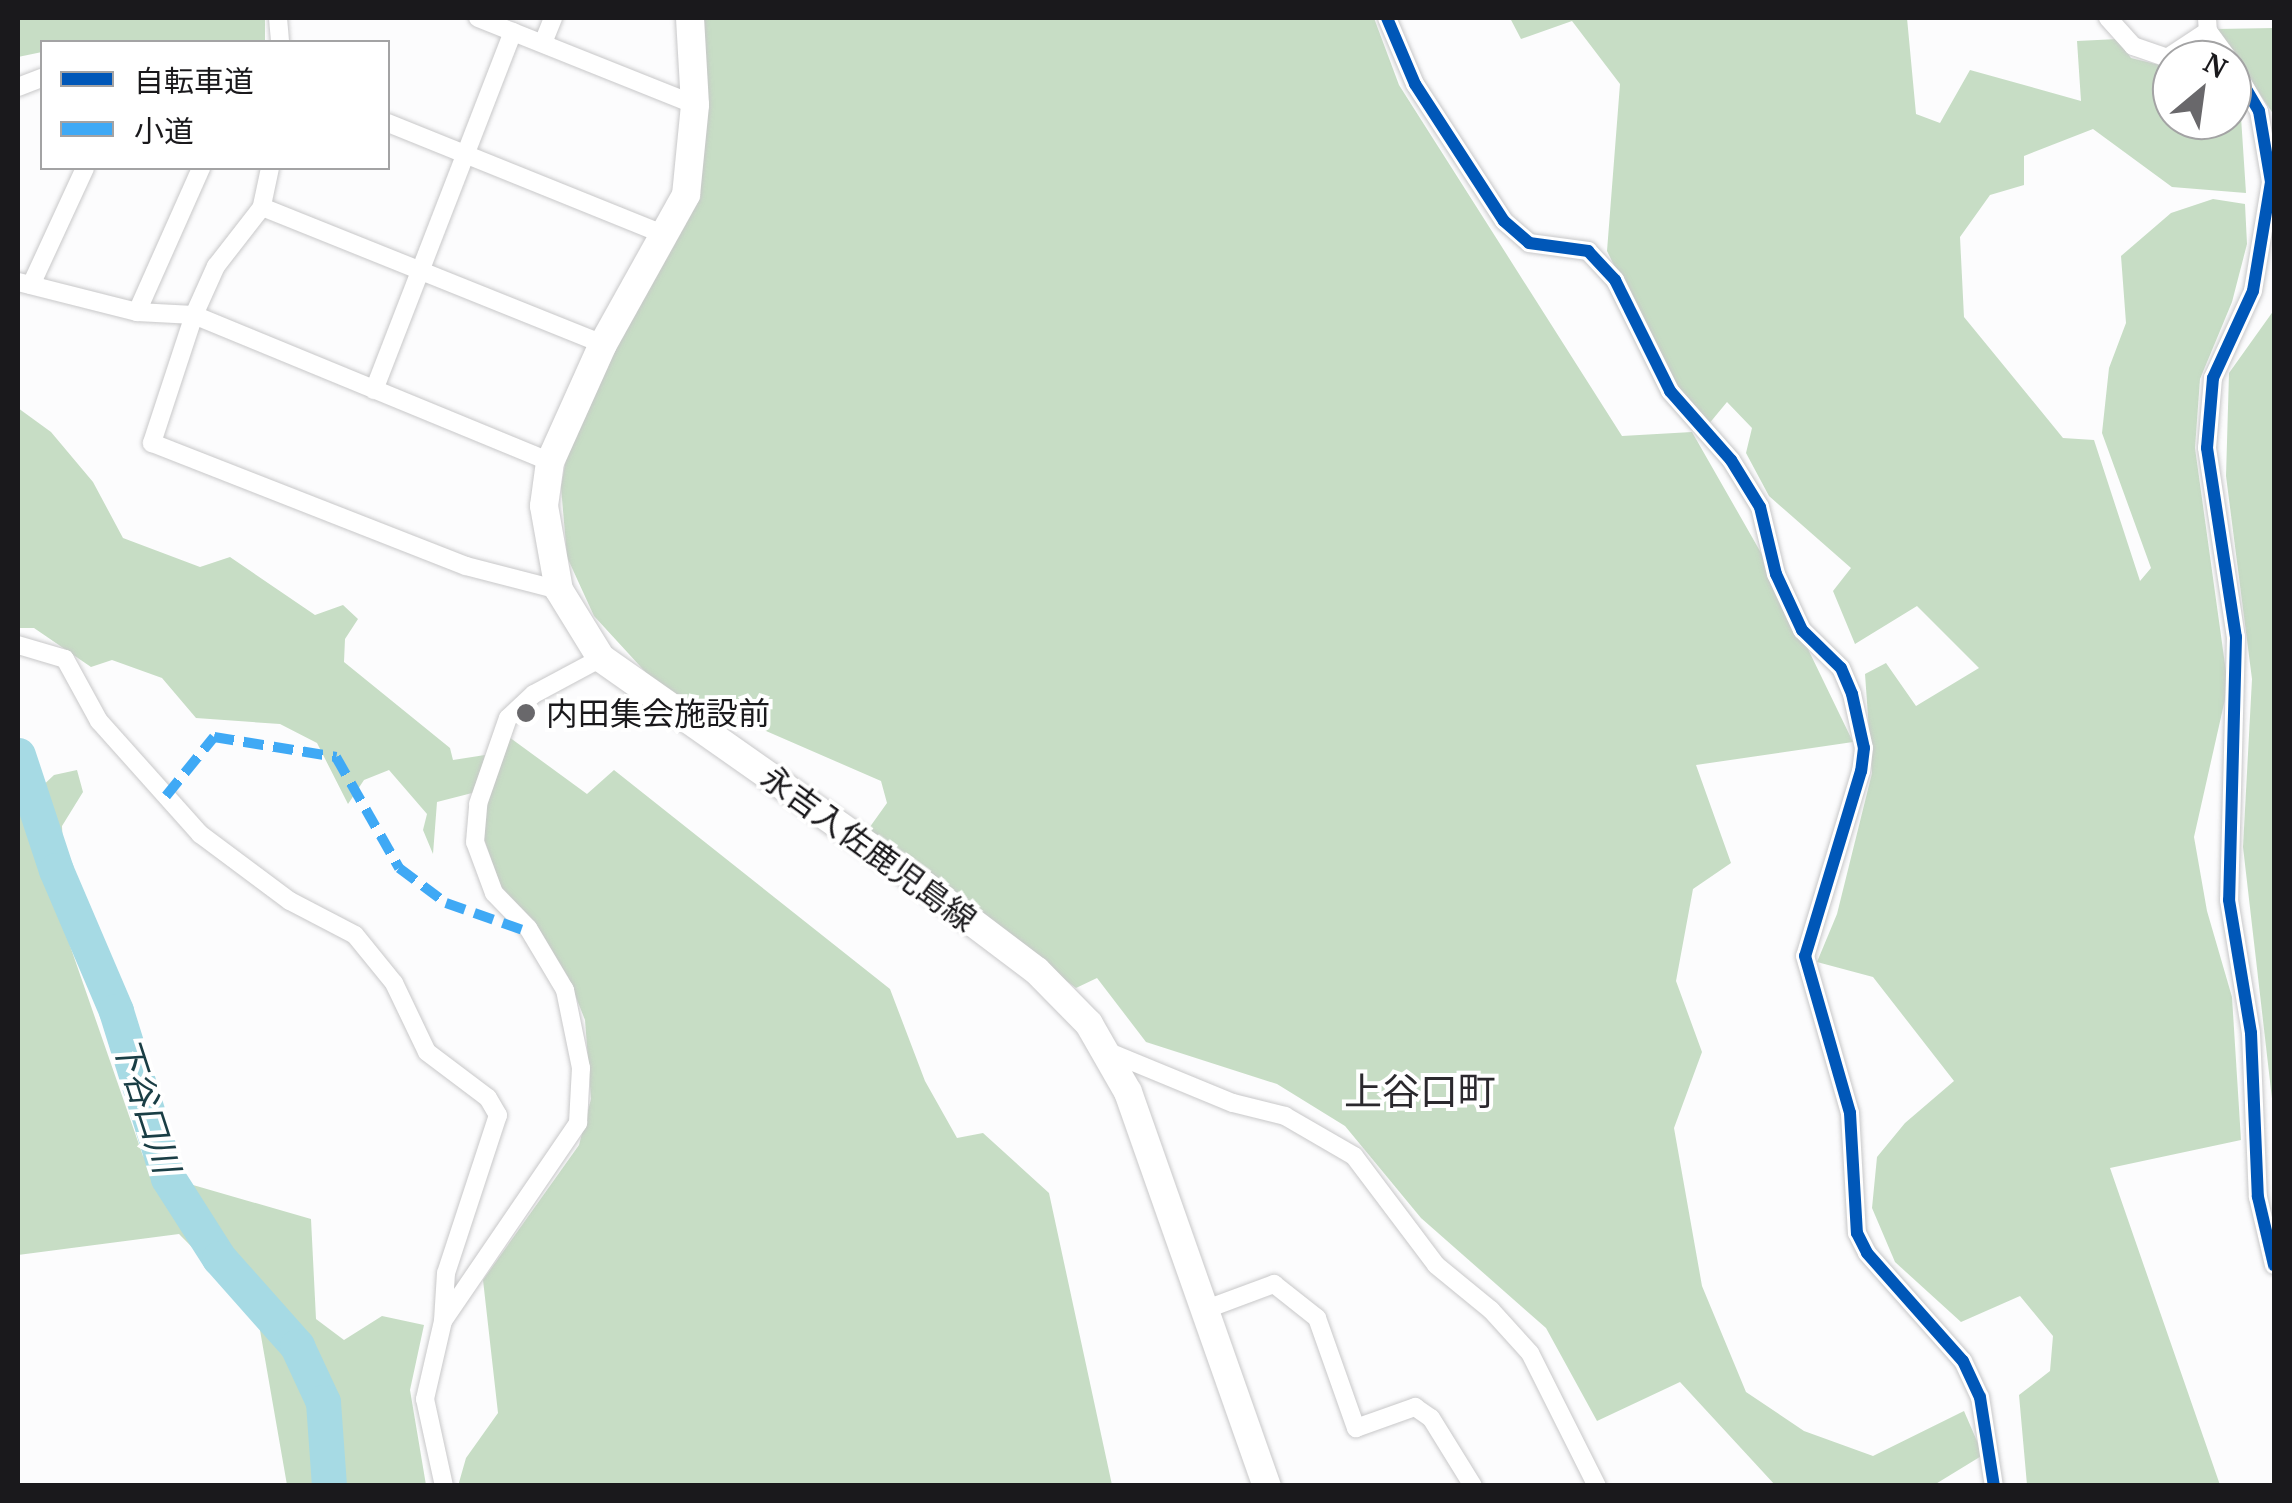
<!DOCTYPE html>
<html>
<head>
<meta charset="utf-8">
<style>
  body { margin:0 }
  #map { position:relative; width:2292px; height:1503px; overflow:hidden; background:#fcfcfd; font-family:"PT Serif","Noto Sans JP",serif }
  div>[style] { position:absolute }
  [style*='--x'] { left:calc(var(--x)*1px); top:calc(var(--y)*1px); width:calc(var(--w)*1px); rotate:calc(var(--a)*1deg) }
  .forest>* { inset:0; background:#c7ddc5 }
  .river>* { height:35px; margin:-17.5px; padding:0 17.5px; transform-origin:17.5px; border-radius:17.5px; background:#a6dae4 }
  .roads { filter:drop-shadow(0 0 2px #c8c8c9) drop-shadow(0 0 2px #c8c8c9) }
  .minor>* { height:18px; margin:-9px; padding:0 9px; transform-origin:9px; border-radius:9px; background:#fff }
  .primary>* { height:28px; margin:-14px; padding:0 14px; transform-origin:14px; border-radius:14px; background:#fff }
  .quiet>* { height:10px; margin-top:-5px; transform-origin:0; background:repeating-linear-gradient(90deg,#3fa9f5 0 20px,transparent 0 30px) }
  .cycleway>* { height:12px; margin:-6px; padding:0 6px; transform-origin:6px; border-radius:6px; background:#0057b8 }
  .dots>* { width:28px; height:28px; translate:-50% -50%; box-sizing:border-box; border:5px solid #fff; border-radius:50% }
  span { translate:-50% -50%; white-space:nowrap; text-align:center; line-height:1.15; -webkit-text-stroke:8px #fff; paint-order:stroke }
  .poi-label { font-size:32px; color:#1a191c }
  .left { translate:0 -50%; text-align:left }
  .street-label { font-size:32px; color:#1a191c }
  .water-label { font-size:35px; color:#1a3e45; font-style:italic }
  .quarter-label { font-size:38px; color:#2b292e }
  .frame { position:absolute; inset:0; border:20px solid #1a191c; pointer-events:none }
  .legend { position:absolute; left:40px; top:40px; width:350px; height:130px; box-sizing:border-box; background:#fff; border:2px solid #a3a3a4; margin:0; padding:12px 18px; list-style:none; font-size:30px; color:#1a191c }
  .legend li { display:flex; align-items:center; gap:20px; height:50px }
  .legend b { width:50px; border:2px solid #a3a3a4 }
  .north { position:absolute; left:2152px; top:40px; width:100px; height:100px; box-sizing:border-box; background:#fff; border:2px solid #a3a3a4; border-radius:50%; rotate:29deg; font-size:28px; font-weight:700; line-height:40px; text-align:center; color:#1a191c }
  .north::after { content:''; display:block; margin:auto; width:35px; height:45px; background:#69686b; clip-path:polygon(50% 0,100% 100%,50% 72%,0 100%) }
</style>
</head>
<body>
<div id="map">
  <div class="forest">
    <div style="clip-path:polygon(18px 18px,265px 18px,265px 42px,42px 42px,42px 52px,18px 57px)"></div>
    <div style="clip-path:polygon(697px 18px,1374px 18px,1399px 85px,1622px 436px,1692px 432px,1764px 558px,1853px 742px,1696px 765px,1731px 863px,1693px 889px,1676px 981px,1702px 1052px,1674px 1128px,1702px 1286px,1746px 1392px,1804px 1431px,1873px 1456px,1964px 1411px,1983px 1455px,1934px 1485px,1775px 1485px,1680px 1382px,1597px 1421px,1546px 1328px,1421px 1218px,1345px 1126px,1277px 1084px,1146px 1042px,1097px 978px,1076px 988px,867px 831px,887px 803px,881px 781px,690px 698px,673px 702px,594px 616px,567px 557px,561px 487px,571px 431px,695px 204px)"></div>
    <div style="clip-path:polygon(1510px 18px,1907px 18px,1916px 114px,1940px 123px,1970px 70px,2081px 101px,2077px 41px,2118px 39px,2131px 58px,2172px 68px,2172px 120px,2232px 120px,2232px 105px,2241px 117px,2246px 193px,2172px 187px,2093px 129px,2024px 156px,2024px 185px,1990px 195px,1960px 237px,1964px 317px,2063px 438px,2094px 440px,2140px 581px,2151px 568px,2102px 433px,2109px 368px,2126px 323px,2121px 256px,2171px 213px,2213px 199px,2245px 204px,2247px 244px,2232px 302px,2200px 379px,2195px 448px,2228px 686px,2194px 837px,2207px 911px,2232px 997px,2241px 1140px,2110px 1168px,2220px 1485px,2027px 1485px,2019px 1395px,2050px 1371px,2053px 1336px,2020px 1296px,1961px 1322px,1895px 1262px,1872px 1208px,1877px 1157px,1905px 1123px,1954px 1081px,1873px 977px,1817px 962px,1837px 914px,1872px 773px,1865px 674px,1886px 663px,1916px 706px,1979px 668px,1917px 606px,1855px 644px,1833px 591px,1851px 568px,1769px 496px,1746px 453px,1752px 428px,1727px 402px,1708px 425px,1670px 379px,1607px 251px,1620px 84px,1572px 21px,1521px 39px)"></div>
    <div style="clip-path:polygon(2274px 28px,2274px 115px,2216px 29px)"></div>
    <div style="clip-path:polygon(2274px 310px,2274px 1116px,2243px 847px,2252px 679px,2226px 476px,2229px 373px)"></div>
    <div style="clip-path:polygon(18px 408px,51px 432px,93px 482px,123px 538px,200px 567px,230px 557px,315px 615px,343px 605px,358px 619px,345px 639px,344px 662px,450px 748px,453px 760px,485px 755px,476px 792px,437px 802px,433px 854px,423px 830px,427px 814px,389px 770px,364px 780px,348px 804px,317px 743px,280px 724px,196px 718px,162px 678px,112px 660px,91px 667px,34px 628px,18px 628px)"></div>
    <div style="clip-path:polygon(509px 737px,587px 794px,614px 770px,890px 989px,925px 1081px,957px 1138px,983px 1133px,1049px 1193px,1112px 1485px,458px 1486px,466px 1458px,498px 1413px,483px 1280px,579px 1145px,591px 1099px,585px 1020px,568px 977px,535px 922px,501px 887px,484px 839px,486px 805px)"></div>
    <div style="clip-path:polygon(77px 770px,83px 792px,62px 826px,67px 937px,143px 1156px,193px 1185px,311px 1219px,316px 1319px,344px 1340px,382px 1316px,424px 1325px,410px 1390px,426px 1485px,287px 1485px,257px 1313px,179px 1234px,18px 1255px,18px 809px,54px 775px)"></div>
  </div>
  <div class="river">
    <div style="--x:18;--y:755;--w:121;--a:71.7"></div>
    <div style="--x:56;--y:870;--w:153;--a:66.9"></div>
    <div style="--x:116;--y:1011;--w:175;--a:72.7"></div>
    <div style="--x:168;--y:1178;--w:95;--a:57.5"></div>
    <div style="--x:219;--y:1258;--w:118;--a:48.4"></div>
    <div style="--x:297;--y:1346;--w:62;--a:65.1"></div>
    <div style="--x:323;--y:1402;--w:84;--a:85.9"></div>
  </div>
  <div class="roads">
    <div class="minor">
      <div style="--x:278;--y:18;--w:24;--a:85"></div>
      <div style="--x:478;--y:18;--w:234;--a:21.8"></div>
      <div style="--x:1387;--y:18;--w:72;--a:67"></div>
      <div style="--x:1415;--y:84;--w:163;--a:57"></div>
      <div style="--x:1504;--y:221;--w:33;--a:41"></div>
      <div style="--x:1529;--y:243;--w:60;--a:7.7"></div>
      <div style="--x:1588;--y:251;--w:40;--a:47"></div>
      <div style="--x:1615;--y:280;--w:124;--a:63.6"></div>
      <div style="--x:1670;--y:391;--w:92;--a:48.5"></div>
      <div style="--x:1731;--y:460;--w:55;--a:58.3"></div>
      <div style="--x:1760;--y:507;--w:69;--a:76.6"></div>
      <div style="--x:1776;--y:574;--w:62;--a:65.1"></div>
      <div style="--x:1802;--y:630;--w:54;--a:44.3"></div>
      <div style="--x:1841;--y:668;--w:28;--a:67"></div>
      <div style="--x:1852;--y:694;--w:55;--a:77.5"></div>
      <div style="--x:1864;--y:748;--w:23;--a:97"></div>
      <div style="--x:1861;--y:771;--w:193;--a:106.8"></div>
      <div style="--x:1805;--y:956;--w:163;--a:74"></div>
      <div style="--x:1850;--y:1113;--w:120;--a:86.7"></div>
      <div style="--x:1857;--y:1233;--w:22;--a:63"></div>
      <div style="--x:1867;--y:1253;--w:144;--a:48.4"></div>
      <div style="--x:1963;--y:1361;--w:40;--a:65"></div>
      <div style="--x:1980;--y:1397;--w:90;--a:81.1"></div>
      <div style="--x:2108;--y:18;--w:38;--a:48"></div>
      <div style="--x:2133;--y:46;--w:36;--a:19"></div>
      <div style="--x:2167;--y:58;--w:49;--a:-33.4"></div>
      <div style="--x:2207;--y:18;--w:13;--a:86"></div>
      <div style="--x:2208;--y:31;--w:36;--a:54"></div>
      <div style="--x:543;--y:43;--w:27;--a:-68"></div>
      <div style="--x:2232;--y:65;--w:53;--a:59.6"></div>
      <div style="--x:2259;--y:111;--w:72;--a:80.4"></div>
      <div style="--x:2271;--y:182;--w:110;--a:99.4"></div>
      <div style="--x:2253;--y:291;--w:96;--a:114.7"></div>
      <div style="--x:2213;--y:378;--w:70;--a:94.9"></div>
      <div style="--x:2207;--y:448;--w:191;--a:81.3"></div>
      <div style="--x:2236;--y:637;--w:263;--a:91.5"></div>
      <div style="--x:2229;--y:900;--w:135;--a:80.6"></div>
      <div style="--x:2251;--y:1033;--w:164;--a:87.6"></div>
      <div style="--x:2258;--y:1197;--w:70;--a:76.8"></div>
      <div style="--x:18;--y:87;--w:26;--a:-21"></div>
      <div style="--x:388;--y:123;--w:302;--a:22"></div>
      <div style="--x:270;--y:168;--w:40;--a:102"></div>
      <div style="--x:262;--y:207;--w:75;--a:127.9"></div>
      <div style="--x:216;--y:266;--w:54;--a:114.2"></div>
      <div style="--x:194;--y:315;--w:135;--a:108.2"></div>
      <div style="--x:152;--y:443;--w:337;--a:21.4"></div>
      <div style="--x:466;--y:566;--w:96;--a:14.5"></div>
      <div style="--x:262;--y:207;--w:367;--a:21.9"></div>
      <div style="--x:18;--y:282;--w:123;--a:14.1"></div>
      <div style="--x:137;--y:312;--w:158;--a:-66"></div>
      <div style="--x:31;--y:285;--w:129;--a:-65.2"></div>
      <div style="--x:137;--y:312;--w:57;--a:3"></div>
      <div style="--x:194;--y:315;--w:385;--a:22.4"></div>
      <div style="--x:374;--y:390;--w:384;--a:-68.8"></div>
      <div style="--x:18;--y:645;--w:49;--a:16.6"></div>
      <div style="--x:65;--y:659;--w:71;--a:61.3"></div>
      <div style="--x:99;--y:721;--w:152;--a:48.2"></div>
      <div style="--x:200;--y:834;--w:112;--a:36.7"></div>
      <div style="--x:290;--y:901;--w:73;--a:27.6"></div>
      <div style="--x:355;--y:935;--w:62;--a:50.9"></div>
      <div style="--x:394;--y:983;--w:76;--a:64.4"></div>
      <div style="--x:427;--y:1052;--w:76;--a:37"></div>
      <div style="--x:488;--y:1098;--w:20;--a:60"></div>
      <div style="--x:498;--y:1115;--w:166;--a:108.2"></div>
      <div style="--x:446;--y:1273;--w:48;--a:93.6"></div>
      <div style="--x:1109;--y:1052;--w:134;--a:22.4"></div>
      <div style="--x:1233;--y:1103;--w:54;--a:14"></div>
      <div style="--x:1285;--y:1116;--w:80;--a:30.1"></div>
      <div style="--x:1354;--y:1156;--w:136;--a:53"></div>
      <div style="--x:1436;--y:1265;--w:71;--a:39.3"></div>
      <div style="--x:1491;--y:1310;--w:58;--a:47.8"></div>
      <div style="--x:1530;--y:1353;--w:149;--a:63.3"></div>
      <div style="--x:1204;--y:1310;--w:75;--a:-20.4"></div>
      <div style="--x:1274;--y:1284;--w:55;--a:38.3"></div>
      <div style="--x:1317;--y:1318;--w:117;--a:70.5"></div>
      <div style="--x:1356;--y:1428;--w:63;--a:-19.6"></div>
      <div style="--x:1415;--y:1407;--w:19;--a:35"></div>
      <div style="--x:1431;--y:1418;--w:80;--a:58.3"></div>
      <div style="--x:444;--y:1486;--w:89;--a:-102.3"></div>
      <div style="--x:425;--y:1399;--w:80;--a:-77"></div>
      <div style="--x:443;--y:1321;--w:240;--a:-55.7"></div>
      <div style="--x:578;--y:1123;--w:55;--a:-86.9"></div>
      <div style="--x:581;--y:1068;--w:80;--a:-101.6"></div>
      <div style="--x:565;--y:990;--w:72;--a:-120.8"></div>
      <div style="--x:528;--y:928;--w:49;--a:-134.2"></div>
      <div style="--x:494;--y:893;--w:54;--a:-110.4"></div>
      <div style="--x:475;--y:842;--w:38;--a:-85"></div>
      <div style="--x:478;--y:804;--w:91;--a:-70.8"></div>
      <div style="--x:508;--y:718;--w:35;--a:-43"></div>
      <div style="--x:534;--y:694;--w:76;--a:-28.2"></div>
    </div>
    <div class="primary">
      <div style="--x:690;--y:18;--w:87;--a:86.7"></div>
      <div style="--x:695;--y:105;--w:90;--a:95.7"></div>
      <div style="--x:686;--y:195;--w:171;--a:119.1"></div>
      <div style="--x:603;--y:344;--w:129;--a:114.2"></div>
      <div style="--x:550;--y:462;--w:44;--a:97.8"></div>
      <div style="--x:544;--y:506;--w:85;--a:79.9"></div>
      <div style="--x:559;--y:590;--w:80;--a:58.3"></div>
      <div style="--x:601;--y:658;--w:393;--a:35.1"></div>
      <div style="--x:922;--y:884;--w:144;--a:37.1"></div>
      <div style="--x:1037;--y:971;--w:74;--a:45.5"></div>
      <div style="--x:1089;--y:1024;--w:78;--a:60.2"></div>
      <div style="--x:1128;--y:1092;--w:418;--a:70.6"></div>
    </div>
  </div>
  <div class="quiet">
    <div style="--x:166;--y:796;--w:76;--a:-50.9"></div>
    <div style="--x:214;--y:737;--w:124;--a:9.3"></div>
    <div style="--x:336;--y:757;--w:128;--a:60.4"></div>
    <div style="--x:399;--y:868;--w:59;--a:36.7"></div>
    <div style="--x:446;--y:903;--w:90;--a:19.4"></div>
  </div>
  <div class="cycleway">
    <div style="--x:1387;--y:18;--w:72;--a:67"></div>
    <div style="--x:1415;--y:84;--w:163;--a:57"></div>
    <div style="--x:1504;--y:221;--w:33;--a:41"></div>
    <div style="--x:1529;--y:243;--w:60;--a:7.7"></div>
    <div style="--x:1588;--y:251;--w:40;--a:47"></div>
    <div style="--x:1615;--y:280;--w:124;--a:63.6"></div>
    <div style="--x:1670;--y:391;--w:92;--a:48.5"></div>
    <div style="--x:1731;--y:460;--w:55;--a:58.3"></div>
    <div style="--x:1760;--y:507;--w:69;--a:76.6"></div>
    <div style="--x:1776;--y:574;--w:62;--a:65.1"></div>
    <div style="--x:1802;--y:630;--w:54;--a:44.3"></div>
    <div style="--x:1841;--y:668;--w:28;--a:67"></div>
    <div style="--x:1852;--y:694;--w:55;--a:77.5"></div>
    <div style="--x:1864;--y:748;--w:23;--a:97"></div>
    <div style="--x:1861;--y:771;--w:193;--a:106.8"></div>
    <div style="--x:1805;--y:956;--w:163;--a:74"></div>
    <div style="--x:1850;--y:1113;--w:120;--a:86.7"></div>
    <div style="--x:1857;--y:1233;--w:22;--a:63"></div>
    <div style="--x:1867;--y:1253;--w:144;--a:48.4"></div>
    <div style="--x:1963;--y:1361;--w:40;--a:65"></div>
    <div style="--x:1980;--y:1397;--w:90;--a:81.1"></div>
    <div style="--x:2232;--y:65;--w:53;--a:59.6"></div>
    <div style="--x:2259;--y:111;--w:72;--a:80.4"></div>
    <div style="--x:2271;--y:182;--w:110;--a:99.4"></div>
    <div style="--x:2253;--y:291;--w:96;--a:114.7"></div>
    <div style="--x:2213;--y:378;--w:70;--a:94.9"></div>
    <div style="--x:2207;--y:448;--w:191;--a:81.3"></div>
    <div style="--x:2236;--y:637;--w:263;--a:91.5"></div>
    <div style="--x:2229;--y:900;--w:135;--a:80.6"></div>
    <div style="--x:2251;--y:1033;--w:164;--a:87.6"></div>
    <div style="--x:2258;--y:1197;--w:70;--a:76.8"></div>
  </div>
  <div class="dots">
    <div style="left:526px;top:713px;background:#69686b"></div>
  </div>
  <div class="poi-label">
    <span class="left" style="left:546px;top:713px">内田集会施設前</span>
  </div>
  <div class="street-label">
    <span style="left:869px;top:848px;rotate:36deg">永吉入佐鹿児島線</span>
  </div>
  <div class="water-label">
    <span style="left:147px;top:1105px;rotate:72deg">下谷口川</span>
  </div>
  <div class="quarter-label">
    <span style="left:1420px;top:1092px">上谷口町</span>
  </div>
  <div class="frame"></div>
  <ul class="legend">
  <li><b style="height:12px;background:#0057b8"></b>自転車道</li>
  <li><b style="height:12px;background:#3fa9f5"></b>小道</li>
  </ul>
  <div class="north">N</div>
</div>
</body>
</html>
